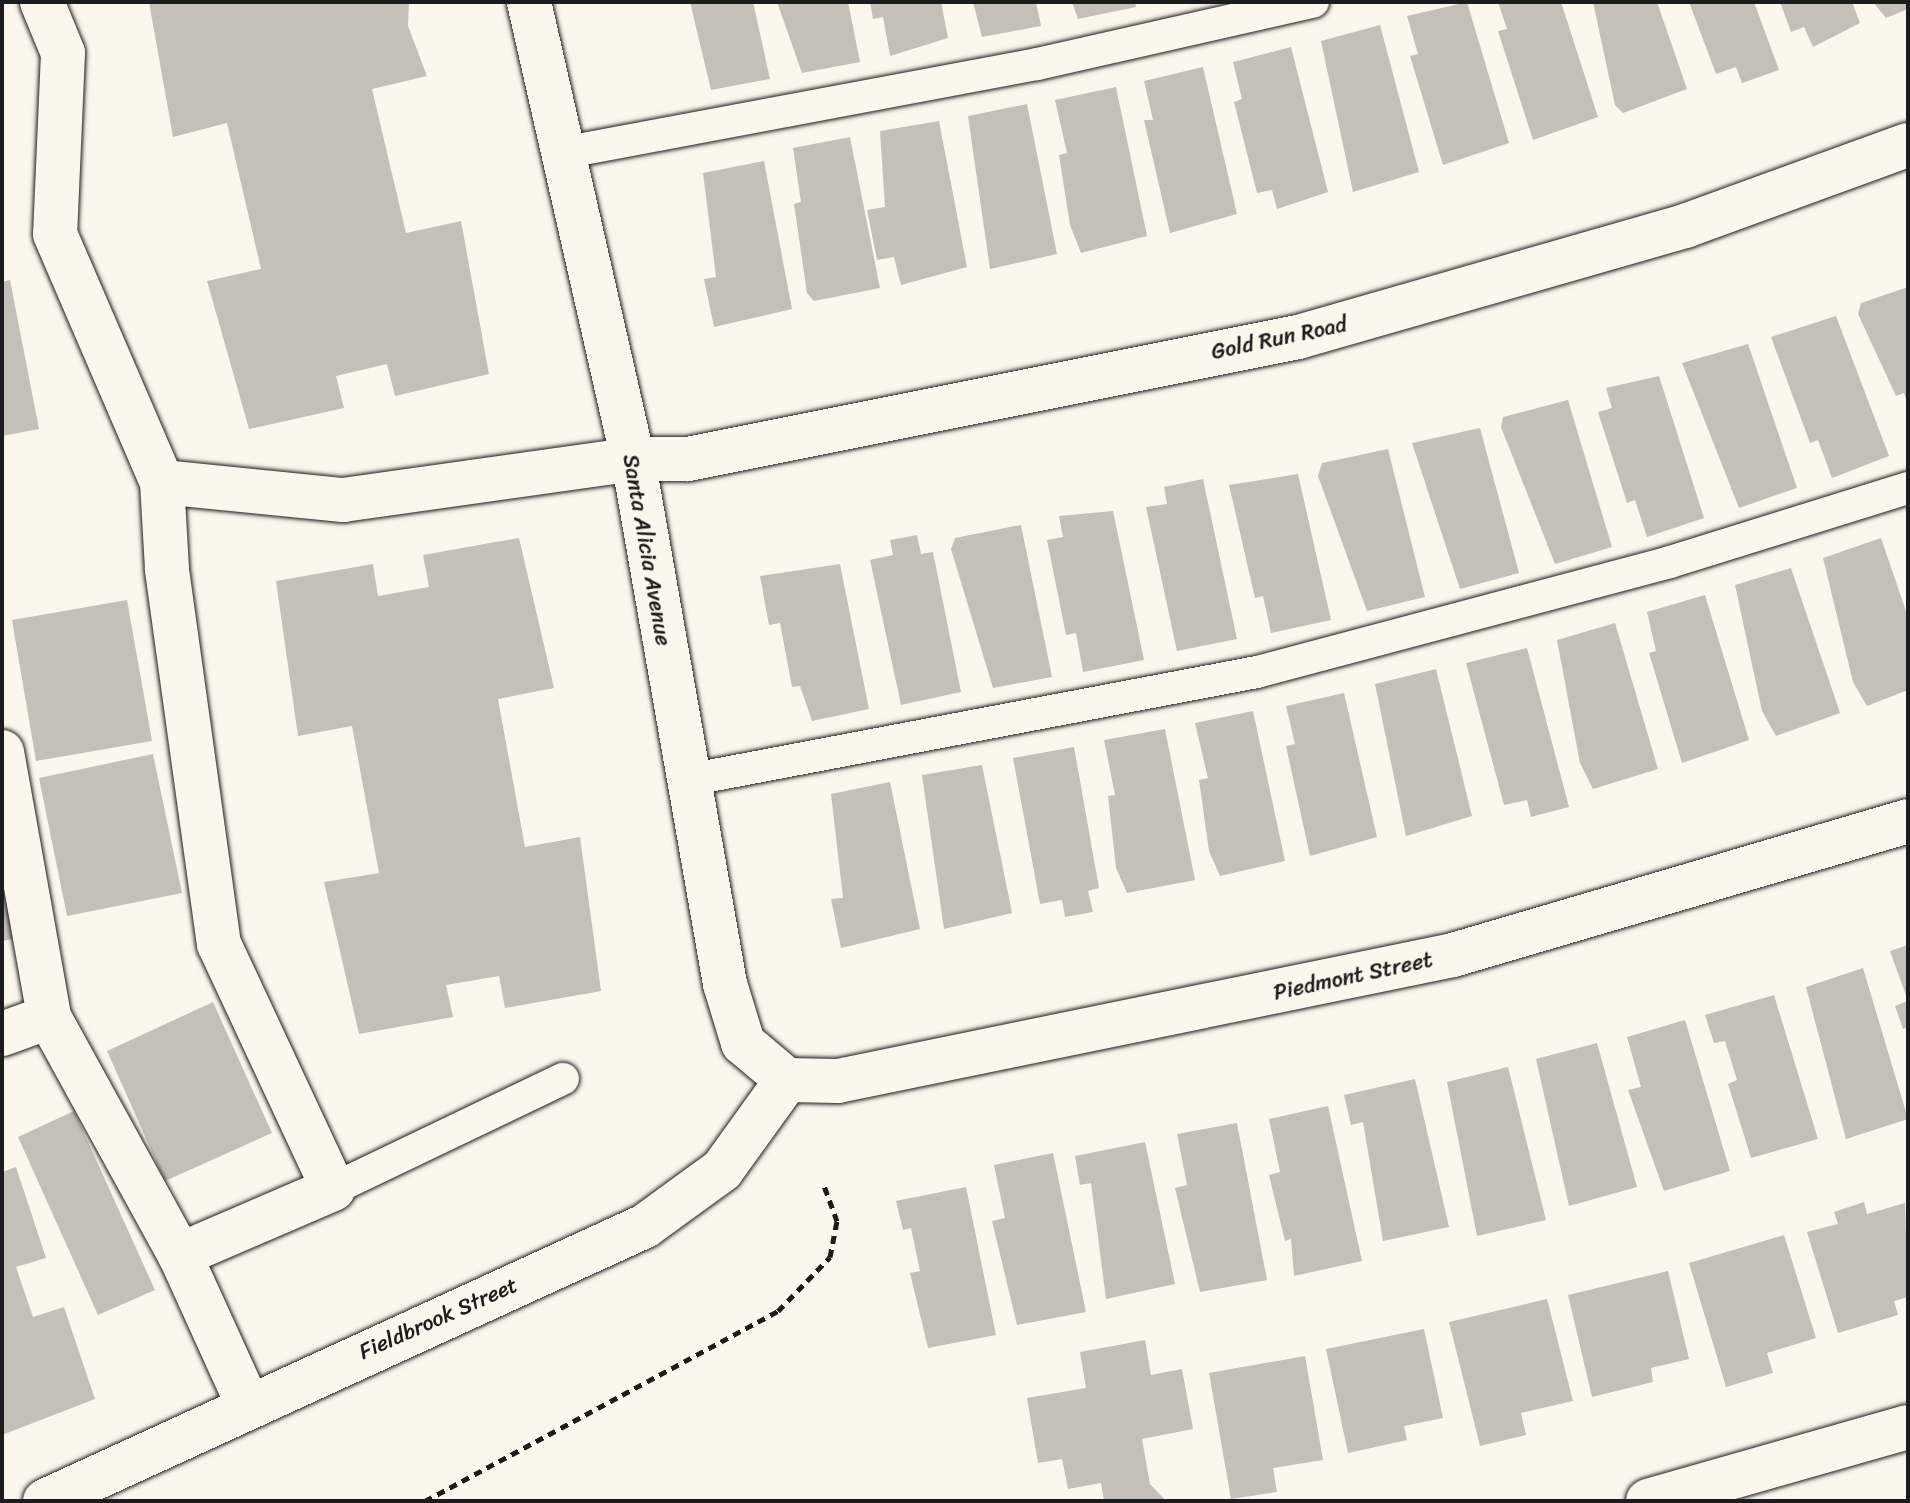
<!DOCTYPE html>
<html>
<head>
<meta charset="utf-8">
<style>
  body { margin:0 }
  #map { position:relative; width:1910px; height:1503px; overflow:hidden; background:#fbf7ec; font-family:Sriracha,sans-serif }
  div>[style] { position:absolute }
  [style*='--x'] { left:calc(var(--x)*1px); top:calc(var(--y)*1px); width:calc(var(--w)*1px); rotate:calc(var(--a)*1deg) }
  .building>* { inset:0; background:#c3c0b8 }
  .path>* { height:5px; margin-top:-2.5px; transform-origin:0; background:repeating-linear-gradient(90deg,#1c1c1c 0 8px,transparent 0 14px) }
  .roads { filter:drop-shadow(0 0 2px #1c1c1c) drop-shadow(0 0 2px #1c1c1c) }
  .service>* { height:32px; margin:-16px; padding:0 16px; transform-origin:16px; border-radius:16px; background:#fbf7ec }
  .minor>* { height:44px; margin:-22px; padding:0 22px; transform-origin:22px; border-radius:22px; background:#fbf7ec }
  span { translate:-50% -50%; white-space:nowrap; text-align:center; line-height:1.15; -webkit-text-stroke:6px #fbf7ec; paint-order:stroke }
  .street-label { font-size:22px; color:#1c1c1c }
  .frame { position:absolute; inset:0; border:4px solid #1c1c1c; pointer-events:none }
</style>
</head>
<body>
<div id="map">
  <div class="building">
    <div style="clip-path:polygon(149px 2px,409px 2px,408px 26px,427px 76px,372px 89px,406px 233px,461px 221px,489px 374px,395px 396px,387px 364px,336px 376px,344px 408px,249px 429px,207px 281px,261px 269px,227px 123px,173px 137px)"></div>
    <div style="clip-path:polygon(690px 2px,753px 2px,770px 79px,711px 90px)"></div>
    <div style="clip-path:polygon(777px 2px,848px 2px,860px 62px,802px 73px)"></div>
    <div style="clip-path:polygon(870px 2px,941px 2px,948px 38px,890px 56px,883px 17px,873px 19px)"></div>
    <div style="clip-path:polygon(973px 2px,1036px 2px,1041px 26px,982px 37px)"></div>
    <div style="clip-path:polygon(1072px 2px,1135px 2px,1136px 7px,1078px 19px)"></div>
    <div style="clip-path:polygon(1467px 2px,1509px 143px,1443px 165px,1410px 56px,1418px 54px,1407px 16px)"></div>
    <div style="clip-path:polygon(1498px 2px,1561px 2px,1598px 117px,1533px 140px,1498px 31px,1507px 29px)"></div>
    <div style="clip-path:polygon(1593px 2px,1657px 2px,1687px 89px,1623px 113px,1615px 105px)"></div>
    <div style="clip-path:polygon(1689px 2px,1754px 2px,1779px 70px,1742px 83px,1736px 67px,1716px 74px)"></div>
    <div style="clip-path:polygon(1780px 2px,1852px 2px,1860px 23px,1813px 47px,1804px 27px,1791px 32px)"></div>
    <div style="clip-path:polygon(1873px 2px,1908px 2px,1908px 9px,1886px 18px)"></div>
    <div style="clip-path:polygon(1380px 25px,1419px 172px,1353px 192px,1321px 41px)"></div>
    <div style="clip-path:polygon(1291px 47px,1328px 192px,1277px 209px,1272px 190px,1257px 193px,1234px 102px,1242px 99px,1233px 62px)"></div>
    <div style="clip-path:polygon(1203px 67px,1237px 214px,1170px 233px,1144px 120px,1153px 120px,1144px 81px)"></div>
    <div style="clip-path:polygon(1116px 87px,1147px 236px,1081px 253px,1070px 225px,1059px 155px,1067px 153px,1055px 100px)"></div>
    <div style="clip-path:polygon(1027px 104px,1057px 254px,990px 269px,968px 116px)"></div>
    <div style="clip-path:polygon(939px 121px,967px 267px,901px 285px,894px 257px,877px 260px,867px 210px,885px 207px,880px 131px)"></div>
    <div style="clip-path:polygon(850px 137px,880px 288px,814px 301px,807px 293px,794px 204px,801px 202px,793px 148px)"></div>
    <div style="clip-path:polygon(764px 161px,792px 309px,714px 327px,704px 279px,716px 277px,703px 173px)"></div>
    <div style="clip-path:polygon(10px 280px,39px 429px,2px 436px,2px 282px)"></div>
    <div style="clip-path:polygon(1908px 287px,1908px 404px,1904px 393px,1896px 396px,1858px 314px,1861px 303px)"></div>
    <div style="clip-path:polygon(1836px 316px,1889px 456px,1832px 478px,1818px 440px,1810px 443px,1771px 337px)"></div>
    <div style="clip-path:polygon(1748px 344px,1797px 488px,1739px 508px,1682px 363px)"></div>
    <div style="clip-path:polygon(1659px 376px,1704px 518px,1647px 537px,1635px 500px,1627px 503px,1598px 412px,1612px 408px,1606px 388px)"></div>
    <div style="clip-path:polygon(1568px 400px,1612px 547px,1555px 564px,1501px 427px,1503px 417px)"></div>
    <div style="clip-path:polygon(1480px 428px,1519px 573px,1460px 589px,1412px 443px)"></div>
    <div style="clip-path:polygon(1388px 449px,1425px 597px,1367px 611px,1318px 476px,1322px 463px)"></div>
    <div style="clip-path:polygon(1298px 474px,1331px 620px,1271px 633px,1263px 596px,1255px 598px,1229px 485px)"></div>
    <div style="clip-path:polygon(1203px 479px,1237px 639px,1177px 651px,1146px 507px,1167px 504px,1164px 487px)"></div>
    <div style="clip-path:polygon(1113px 511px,1144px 660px,1083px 672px,1076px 633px,1066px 635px,1047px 540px,1063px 537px,1059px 516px)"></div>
    <div style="clip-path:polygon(1021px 525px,1052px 677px,993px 688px,951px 549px,955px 538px)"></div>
    <div style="clip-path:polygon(917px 535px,921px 554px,933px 552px,961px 692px,901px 705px,870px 560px,893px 555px,890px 540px)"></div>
    <div style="clip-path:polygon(519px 538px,554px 688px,498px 699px,525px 847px,580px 837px,601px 991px,505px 1008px,499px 976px,446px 985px,453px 1017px,359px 1034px,324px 882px,379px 873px,352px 726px,298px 736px,276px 581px,373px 564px,378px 596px,429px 587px,423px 555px)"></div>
    <div style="clip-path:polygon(1881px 538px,1908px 617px,1908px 690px,1867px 706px,1853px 682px,1823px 558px)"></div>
    <div style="clip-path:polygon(840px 564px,869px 709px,812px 721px,800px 686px,792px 687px,780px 623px,769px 625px,760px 576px)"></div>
    <div style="clip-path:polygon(1791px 568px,1840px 713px,1776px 736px,1762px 711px,1735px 585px)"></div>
    <div style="clip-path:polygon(1705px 595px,1749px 740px,1682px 763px,1649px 653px,1656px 651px,1647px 612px)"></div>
    <div style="clip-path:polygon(127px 600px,152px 741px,36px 761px,12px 620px)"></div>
    <div style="clip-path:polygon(1615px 623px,1658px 769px,1593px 789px,1580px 763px,1557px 640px)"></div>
    <div style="clip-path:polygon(1527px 648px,1569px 807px,1531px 817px,1527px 800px,1504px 805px,1466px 663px)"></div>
    <div style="clip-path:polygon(1436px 669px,1472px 816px,1406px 836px,1375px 684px)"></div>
    <div style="clip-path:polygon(1344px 693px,1377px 837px,1310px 856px,1286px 746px,1295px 744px,1286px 706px)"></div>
    <div style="clip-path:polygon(1253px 711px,1285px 861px,1220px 876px,1209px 851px,1199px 780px,1208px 778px,1195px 723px)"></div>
    <div style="clip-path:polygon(1165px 729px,1195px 880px,1127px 893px,1116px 868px,1108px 796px,1115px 795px,1104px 740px)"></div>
    <div style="clip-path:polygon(1074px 747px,1099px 888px,1088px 891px,1093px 912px,1065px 917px,1062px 900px,1040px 904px,1013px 758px)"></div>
    <div style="clip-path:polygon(153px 754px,182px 893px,67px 916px,39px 778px)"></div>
    <div style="clip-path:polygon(982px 765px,1012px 913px,944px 929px,922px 775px)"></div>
    <div style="clip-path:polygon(890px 782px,920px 929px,841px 948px,831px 899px,843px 898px,831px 794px)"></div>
    <div style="clip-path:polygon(4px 885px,13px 939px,2px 941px,2px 886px)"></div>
    <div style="clip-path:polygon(1908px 945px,1908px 1001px,1890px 951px)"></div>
    <div style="clip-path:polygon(1863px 968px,1908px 1119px,1846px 1139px,1806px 987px)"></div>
    <div style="clip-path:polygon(1774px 995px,1818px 1139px,1751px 1158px,1728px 1084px,1737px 1080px,1725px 1041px,1714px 1043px,1705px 1015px)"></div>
    <div style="clip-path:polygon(1908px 1001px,1908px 1027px,1903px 1029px,1895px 1006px)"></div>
    <div style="clip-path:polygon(213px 1002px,272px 1133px,165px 1181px,107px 1051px)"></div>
    <div style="clip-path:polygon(1685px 1020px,1730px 1171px,1664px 1191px,1628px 1090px,1641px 1087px,1627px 1037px)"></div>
    <div style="clip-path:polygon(1597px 1043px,1637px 1187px,1569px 1206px,1536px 1059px)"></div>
    <div style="clip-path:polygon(1508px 1067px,1546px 1220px,1477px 1236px,1447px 1082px)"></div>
    <div style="clip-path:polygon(1415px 1079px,1449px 1227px,1383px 1241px,1363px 1122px,1351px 1125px,1344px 1095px)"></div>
    <div style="clip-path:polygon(1328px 1106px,1362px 1261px,1294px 1276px,1291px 1239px,1285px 1241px,1269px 1175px,1280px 1172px,1269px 1119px)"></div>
    <div style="clip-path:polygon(74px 1111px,155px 1290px,98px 1315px,18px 1137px)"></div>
    <div style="clip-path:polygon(1237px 1123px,1267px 1280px,1200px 1292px,1175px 1188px,1187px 1185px,1177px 1134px)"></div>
    <div style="clip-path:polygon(1145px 1142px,1175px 1284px,1106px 1299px,1091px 1183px,1080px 1185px,1075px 1156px)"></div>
    <div style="clip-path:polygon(1053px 1153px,1086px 1312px,1017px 1325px,992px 1221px,1005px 1218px,994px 1165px)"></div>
    <div style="clip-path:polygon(16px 1167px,46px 1258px,16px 1267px,33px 1317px,64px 1307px,95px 1399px,2px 1435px,2px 1172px)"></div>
    <div style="clip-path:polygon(966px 1187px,996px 1335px,928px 1348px,910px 1273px,920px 1271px,911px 1228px,903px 1230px,896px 1201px)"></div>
    <div style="clip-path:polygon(1864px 1202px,1867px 1214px,1905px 1203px,1908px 1297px,1894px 1301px,1898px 1315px,1838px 1333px,1807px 1232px,1838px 1224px,1834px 1212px)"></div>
    <div style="clip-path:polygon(1784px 1235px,1816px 1338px,1767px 1353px,1773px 1373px,1726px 1387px,1689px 1263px)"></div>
    <div style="clip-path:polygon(1668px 1271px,1689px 1359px,1651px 1368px,1653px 1382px,1592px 1397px,1568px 1295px)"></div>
    <div style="clip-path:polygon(1547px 1299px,1573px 1401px,1521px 1413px,1526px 1435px,1480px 1446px,1449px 1322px)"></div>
    <div style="clip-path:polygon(1424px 1329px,1443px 1418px,1404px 1426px,1407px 1440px,1348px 1453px,1326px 1349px)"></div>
    <div style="clip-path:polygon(1145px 1340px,1151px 1375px,1182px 1369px,1193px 1429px,1142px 1439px,1150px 1484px,1166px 1501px,1104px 1501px,1101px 1483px,1068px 1489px,1062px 1459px,1038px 1463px,1027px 1398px,1086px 1388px,1080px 1352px)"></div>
    <div style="clip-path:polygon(1305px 1356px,1323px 1460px,1273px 1468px,1277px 1492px,1231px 1499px,1209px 1373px)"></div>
  </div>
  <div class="path">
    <div style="--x:425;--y:1501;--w:401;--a:-28.3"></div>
    <div style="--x:778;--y:1311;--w:75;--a:-46.1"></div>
    <div style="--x:830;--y:1257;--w:37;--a:-79"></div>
    <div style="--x:837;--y:1221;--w:38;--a:-110"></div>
  </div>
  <div class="roads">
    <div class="service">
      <div style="--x:567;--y:152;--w:478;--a:-10.6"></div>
      <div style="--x:1037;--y:64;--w:283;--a:-12.7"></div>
      <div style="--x:688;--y:780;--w:579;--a:-10.75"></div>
      <div style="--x:1257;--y:672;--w:427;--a:-14.9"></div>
      <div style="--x:1670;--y:562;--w:249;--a:-17.3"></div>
      <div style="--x:333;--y:1189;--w:255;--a:-25.6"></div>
    </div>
    <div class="minor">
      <div style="--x:42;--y:2;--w:55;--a:67.6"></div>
      <div style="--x:63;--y:53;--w:181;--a:92.5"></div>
      <div style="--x:55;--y:234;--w:270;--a:66.7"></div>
      <div style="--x:162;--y:482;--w:88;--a:86.7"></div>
      <div style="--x:167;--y:570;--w:378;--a:82.1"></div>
      <div style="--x:219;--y:944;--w:270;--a:65"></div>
      <div style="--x:333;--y:1189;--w:167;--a:156.7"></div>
      <div style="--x:180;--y:1255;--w:167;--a:65.6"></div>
      <div style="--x:529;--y:2;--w:469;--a:77.2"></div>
      <div style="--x:633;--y:459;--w:533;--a:80.06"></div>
      <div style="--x:725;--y:984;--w:62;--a:73"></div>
      <div style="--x:743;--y:1043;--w:57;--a:40.1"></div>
      <div style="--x:162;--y:482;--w:182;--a:5.7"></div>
      <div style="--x:343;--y:500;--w:293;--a:-8"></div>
      <div style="--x:633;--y:459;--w:55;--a:0"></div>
      <div style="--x:688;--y:459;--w:622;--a:-11.31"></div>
      <div style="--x:1298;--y:337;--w:403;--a:-16"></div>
      <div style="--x:1685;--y:226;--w:237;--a:-20"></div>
      <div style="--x:2;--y:752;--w:269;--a:79.9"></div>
      <div style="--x:49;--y:1017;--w:272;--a:61.2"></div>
      <div style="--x:2;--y:1034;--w:50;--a:-19.9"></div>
      <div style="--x:787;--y:1080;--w:51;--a:1.1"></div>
      <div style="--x:838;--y:1081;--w:628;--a:-11.58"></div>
      <div style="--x:1453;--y:955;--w:474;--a:-16.4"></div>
      <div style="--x:45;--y:1501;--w:660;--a:-24.62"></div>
      <div style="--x:645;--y:1226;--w:95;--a:-36"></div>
      <div style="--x:722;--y:1170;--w:111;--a:-54.2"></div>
      <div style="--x:1648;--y:1501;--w:270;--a:-15.9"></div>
    </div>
  </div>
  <div class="street-label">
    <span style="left:1279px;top:338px;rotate:-12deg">Gold Run Road</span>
    <span style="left:647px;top:550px;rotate:80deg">Santa Alicia Avenue</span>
    <span style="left:1353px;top:976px;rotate:-12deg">Piedmont Street</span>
    <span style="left:438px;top:1318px;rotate:-24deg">Fieldbrook Street</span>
  </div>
  <div class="frame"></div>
</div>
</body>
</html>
